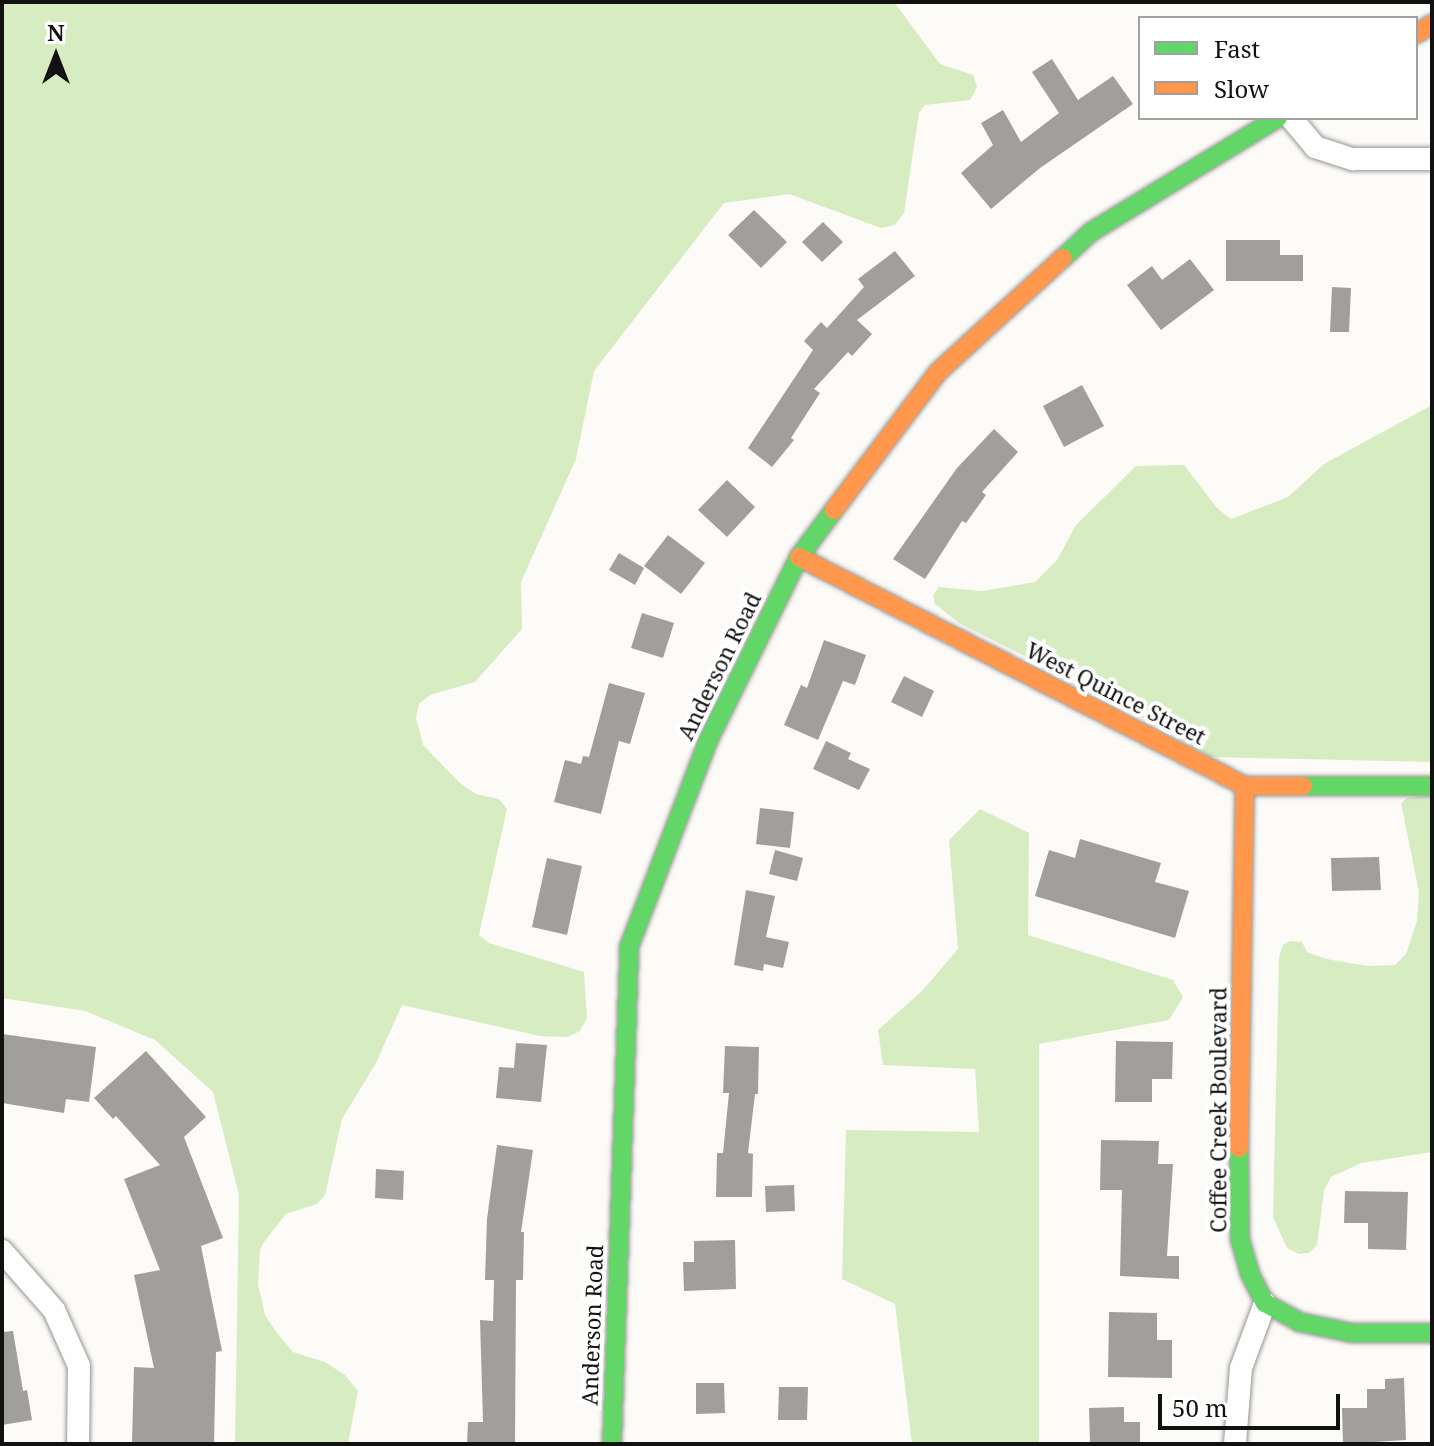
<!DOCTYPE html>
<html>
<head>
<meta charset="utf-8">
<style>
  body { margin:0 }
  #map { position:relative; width:1434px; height:1446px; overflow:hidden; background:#fcfbf7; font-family:"Noto Serif",serif }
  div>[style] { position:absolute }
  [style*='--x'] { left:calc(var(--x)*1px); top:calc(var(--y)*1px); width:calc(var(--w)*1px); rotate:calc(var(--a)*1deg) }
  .forest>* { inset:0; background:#d8ecc2 }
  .building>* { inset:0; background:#a19f9c }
  .roads { filter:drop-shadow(0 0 2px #979695) drop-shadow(0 0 2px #979695) }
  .street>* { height:22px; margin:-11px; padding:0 11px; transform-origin:11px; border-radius:11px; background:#fffefe }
  .fast>* { height:18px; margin:-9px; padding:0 9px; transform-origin:9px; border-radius:9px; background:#63d668 }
  .slow>* { height:18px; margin:-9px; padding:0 9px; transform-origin:9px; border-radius:9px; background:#ff974d }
  span { translate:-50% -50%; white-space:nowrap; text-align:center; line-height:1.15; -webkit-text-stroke:8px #fff; paint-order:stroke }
  .street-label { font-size:22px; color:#111 }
  .frame { position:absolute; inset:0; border:4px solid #111; pointer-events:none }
  .legend { position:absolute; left:1138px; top:16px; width:280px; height:104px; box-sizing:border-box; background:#fff; border:2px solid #a0a0a0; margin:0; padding:10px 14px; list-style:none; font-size:24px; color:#111 }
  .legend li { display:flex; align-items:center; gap:16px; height:40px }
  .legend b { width:40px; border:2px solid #a0a0a0 }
  .north { position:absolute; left:16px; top:16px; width:80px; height:80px; -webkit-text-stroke:6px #fff; paint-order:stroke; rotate:0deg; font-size:22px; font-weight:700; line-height:32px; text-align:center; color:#111 }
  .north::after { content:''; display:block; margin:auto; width:28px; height:36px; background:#111; clip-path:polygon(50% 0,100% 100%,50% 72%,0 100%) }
  .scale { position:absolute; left:1158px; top:1394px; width:182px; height:36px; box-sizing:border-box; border:4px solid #111; border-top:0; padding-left:10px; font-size:24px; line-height:28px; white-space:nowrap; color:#111; -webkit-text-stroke:6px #fff; paint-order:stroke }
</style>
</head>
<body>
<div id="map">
  <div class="forest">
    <div style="clip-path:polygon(2px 2px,894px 2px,940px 64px,973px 75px,977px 87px,970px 100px,925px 105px,919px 113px,904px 213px,895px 225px,881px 228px,789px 194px,724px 203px,594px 371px,576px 459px,521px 582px,522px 629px,475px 682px,430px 695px,419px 704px,416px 718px,423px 745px,461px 784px,476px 794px,499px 799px,507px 809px,479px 935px,489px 943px,584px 972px,587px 1018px,580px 1031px,568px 1037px,540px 1036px,402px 1005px,376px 1063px,342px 1119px,325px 1195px,317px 1204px,286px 1214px,264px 1242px,260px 1250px,258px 1284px,265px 1315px,277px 1333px,293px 1352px,325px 1362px,345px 1375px,358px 1391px,348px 1444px,235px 1444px,239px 1195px,213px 1092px,155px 1040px,85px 1011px,2px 998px)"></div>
    <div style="clip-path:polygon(1432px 405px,1432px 762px,1210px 757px,1108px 698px,959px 623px,935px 604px,933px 595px,939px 587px,982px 591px,1035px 582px,1057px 560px,1076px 525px,1136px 466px,1184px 465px,1217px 508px,1231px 519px,1288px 497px,1324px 464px)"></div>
    <div style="clip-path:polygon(1432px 795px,1432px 1152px,1361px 1163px,1331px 1177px,1324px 1191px,1317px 1245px,1309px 1253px,1299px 1254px,1287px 1248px,1273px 1217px,1279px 957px,1283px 945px,1290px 941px,1302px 942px,1307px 952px,1326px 959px,1368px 966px,1395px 965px,1406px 954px,1417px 921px,1419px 892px,1401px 803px,1407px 798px)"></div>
    <div style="clip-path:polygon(980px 809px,1029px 833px,1028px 935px,1173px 980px,1183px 997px,1169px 1020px,1039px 1044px,1039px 1444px,912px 1444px,895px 1304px,842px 1279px,846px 1130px,979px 1132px,975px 1069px,883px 1065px,878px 1030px,922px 991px,958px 949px,949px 840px)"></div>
  </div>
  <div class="building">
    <div style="clip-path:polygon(1052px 59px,1078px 100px,1113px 76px,1133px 104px,1040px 168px,991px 209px,961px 173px,993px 145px,981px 123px,1003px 110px,1021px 142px,1059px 113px,1032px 72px)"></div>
    <div style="clip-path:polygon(754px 210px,787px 242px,761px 268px,728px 235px)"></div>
    <div style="clip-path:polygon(823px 222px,843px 242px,822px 262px,802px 242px)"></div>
    <div style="clip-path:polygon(1226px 240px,1280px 240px,1280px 255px,1303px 255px,1303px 281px,1226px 281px)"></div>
    <div style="clip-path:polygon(895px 251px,915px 276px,857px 320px,872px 334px,852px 356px,848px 352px,814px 389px,820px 393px,791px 438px,794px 440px,772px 467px,748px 448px,813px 350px,804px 341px,821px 322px,827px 328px,864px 287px,858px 279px)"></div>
    <div style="clip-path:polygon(1190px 259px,1214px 290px,1161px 330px,1127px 285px,1152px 266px,1162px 280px)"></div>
    <div style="clip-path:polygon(1332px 287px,1351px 288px,1349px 332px,1330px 332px)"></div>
    <div style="clip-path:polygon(1082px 385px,1104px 426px,1064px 447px,1043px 406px)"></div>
    <div style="clip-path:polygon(994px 429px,1018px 452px,982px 492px,986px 495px,966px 523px,962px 521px,925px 579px,893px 559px,957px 468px)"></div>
    <div style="clip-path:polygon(727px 480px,755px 507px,727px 537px,698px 510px)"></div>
    <div style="clip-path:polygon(668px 535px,705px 563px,681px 594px,644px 566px)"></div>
    <div style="clip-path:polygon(619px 553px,644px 568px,635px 585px,609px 570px)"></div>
    <div style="clip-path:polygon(642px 613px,674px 623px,663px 658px,631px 648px)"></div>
    <div style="clip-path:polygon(824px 640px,866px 655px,855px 685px,843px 681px,818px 740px,784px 725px,801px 685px,807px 688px)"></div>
    <div style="clip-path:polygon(904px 676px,934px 691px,922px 717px,891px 702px)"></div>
    <div style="clip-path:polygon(609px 683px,645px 693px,630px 744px,619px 741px,601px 814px,554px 802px,565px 760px,581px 764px,583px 756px,589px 757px)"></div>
    <div style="clip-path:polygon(826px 741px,851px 753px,848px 759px,870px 769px,859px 790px,813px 769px)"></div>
    <div style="clip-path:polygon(760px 808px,794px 812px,790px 848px,756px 844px)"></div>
    <div style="clip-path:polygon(1080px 839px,1161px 863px,1155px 882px,1189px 891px,1175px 938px,1035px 896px,1049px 850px,1075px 858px)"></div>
    <div style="clip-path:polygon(775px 850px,803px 858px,797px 881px,769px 874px)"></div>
    <div style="clip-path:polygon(1379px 857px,1381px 890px,1332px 891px,1331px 858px)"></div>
    <div style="clip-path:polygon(547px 858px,582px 866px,567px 935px,532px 927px)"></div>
    <div style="clip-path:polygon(746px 890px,775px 896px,766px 937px,789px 942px,783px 968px,764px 964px,763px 971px,734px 965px)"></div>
    <div style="clip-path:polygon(2px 1034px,96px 1047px,89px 1102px,66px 1099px,64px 1113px,2px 1103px)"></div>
    <div style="clip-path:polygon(1116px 1041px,1173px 1042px,1172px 1079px,1152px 1079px,1152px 1102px,1115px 1102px)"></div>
    <div style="clip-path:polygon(516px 1043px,547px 1045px,541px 1102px,496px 1098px,499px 1067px,514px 1068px)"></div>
    <div style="clip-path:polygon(725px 1046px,759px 1047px,758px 1094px,755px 1094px,748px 1153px,753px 1154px,752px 1197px,716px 1197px,717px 1153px,723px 1153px,729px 1093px,723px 1093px)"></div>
    <div style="clip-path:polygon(146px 1051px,206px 1117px,184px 1137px,223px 1238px,201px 1246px,222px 1351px,216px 1352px,214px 1444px,132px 1442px,134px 1367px,154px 1368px,134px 1275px,160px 1270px,124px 1179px,160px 1165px,116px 1116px,113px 1119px,94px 1098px)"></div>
    <div style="clip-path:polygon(1101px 1140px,1159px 1141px,1158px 1164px,1173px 1164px,1167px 1256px,1179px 1256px,1179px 1279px,1120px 1276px,1122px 1190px,1100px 1190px)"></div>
    <div style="clip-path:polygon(497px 1145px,533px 1150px,521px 1232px,524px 1232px,523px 1280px,516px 1280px,515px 1444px,467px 1444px,468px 1422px,483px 1422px,480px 1320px,493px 1321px,494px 1280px,485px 1280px,487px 1219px)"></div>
    <div style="clip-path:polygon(376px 1169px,404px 1171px,403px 1200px,375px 1198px)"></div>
    <div style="clip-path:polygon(794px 1185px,795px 1211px,766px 1212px,765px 1186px)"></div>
    <div style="clip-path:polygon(1345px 1191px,1408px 1192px,1406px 1250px,1368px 1249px,1368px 1223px,1344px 1223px)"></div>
    <div style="clip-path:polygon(735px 1240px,736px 1289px,684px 1291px,683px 1262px,694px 1262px,694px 1241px)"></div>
    <div style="clip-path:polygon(1109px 1312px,1157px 1313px,1157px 1340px,1172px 1340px,1172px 1378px,1108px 1377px)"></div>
    <div style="clip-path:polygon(13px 1331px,23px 1391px,27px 1390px,32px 1420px,2px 1425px,2px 1332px)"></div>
    <div style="clip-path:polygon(1404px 1378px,1406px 1440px,1343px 1444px,1342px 1408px,1367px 1408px,1367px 1389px,1385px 1389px,1385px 1379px)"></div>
    <div style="clip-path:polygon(696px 1383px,724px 1383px,725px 1413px,696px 1414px)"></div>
    <div style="clip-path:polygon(779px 1387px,808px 1387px,807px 1420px,778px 1420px)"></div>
    <div style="clip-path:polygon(1124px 1407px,1124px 1422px,1140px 1422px,1140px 1444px,1090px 1444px,1089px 1408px)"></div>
  </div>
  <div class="roads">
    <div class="street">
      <div style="--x:1291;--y:118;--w:38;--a:50"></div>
      <div style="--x:1315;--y:147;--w:40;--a:18"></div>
      <div style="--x:1353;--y:159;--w:79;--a:0"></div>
      <div style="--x:2;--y:1251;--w:79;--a:48.6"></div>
      <div style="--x:54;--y:1310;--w:61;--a:65.9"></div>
      <div style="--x:79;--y:1366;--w:78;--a:90.7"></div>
      <div style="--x:1235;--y:1444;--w:76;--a:-85.5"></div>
      <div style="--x:1241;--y:1368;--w:69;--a:-69.7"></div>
    </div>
    <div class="fast">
      <div style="--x:1063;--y:258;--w:38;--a:-43"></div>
      <div style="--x:1091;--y:232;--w:219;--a:-31.4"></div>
      <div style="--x:1303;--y:786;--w:129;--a:0"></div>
      <div style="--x:1239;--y:1148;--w:91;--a:89.4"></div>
      <div style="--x:1240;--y:1239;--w:36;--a:74"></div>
      <div style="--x:1250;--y:1274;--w:33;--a:63"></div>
      <div style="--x:1265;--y:1303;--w:39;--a:29"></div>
      <div style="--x:1299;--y:1322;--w:54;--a:11.7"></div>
      <div style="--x:1352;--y:1333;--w:80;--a:0"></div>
      <div style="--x:612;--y:1444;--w:497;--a:-88"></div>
      <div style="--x:629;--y:947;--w:223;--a:-69"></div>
      <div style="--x:709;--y:739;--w:203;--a:-63.7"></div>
      <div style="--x:799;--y:557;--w:59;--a:-53.3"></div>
    </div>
    <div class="slow">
      <div style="--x:1416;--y:34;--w:19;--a:-32"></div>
      <div style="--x:834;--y:510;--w:173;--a:-53"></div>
      <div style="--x:938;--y:372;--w:169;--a:-42.4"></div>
      <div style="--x:799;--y:557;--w:501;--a:27.18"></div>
      <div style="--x:1245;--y:786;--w:58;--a:0"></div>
      <div style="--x:1239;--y:1148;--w:362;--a:-89.1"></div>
    </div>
  </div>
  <div class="street-label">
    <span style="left:719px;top:666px;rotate:-64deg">Anderson Road</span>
    <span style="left:1116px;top:693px;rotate:27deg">West Quince Street</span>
    <span style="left:1218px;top:1110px;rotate:-90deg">Coffee Creek Boulevard</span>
    <span style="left:592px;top:1325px;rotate:-88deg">Anderson Road</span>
  </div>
  <div class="frame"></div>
  <ul class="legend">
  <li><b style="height:10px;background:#63d668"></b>Fast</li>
  <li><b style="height:10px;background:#ff974d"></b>Slow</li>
  </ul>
  <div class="north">N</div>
  <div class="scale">50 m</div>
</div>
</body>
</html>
